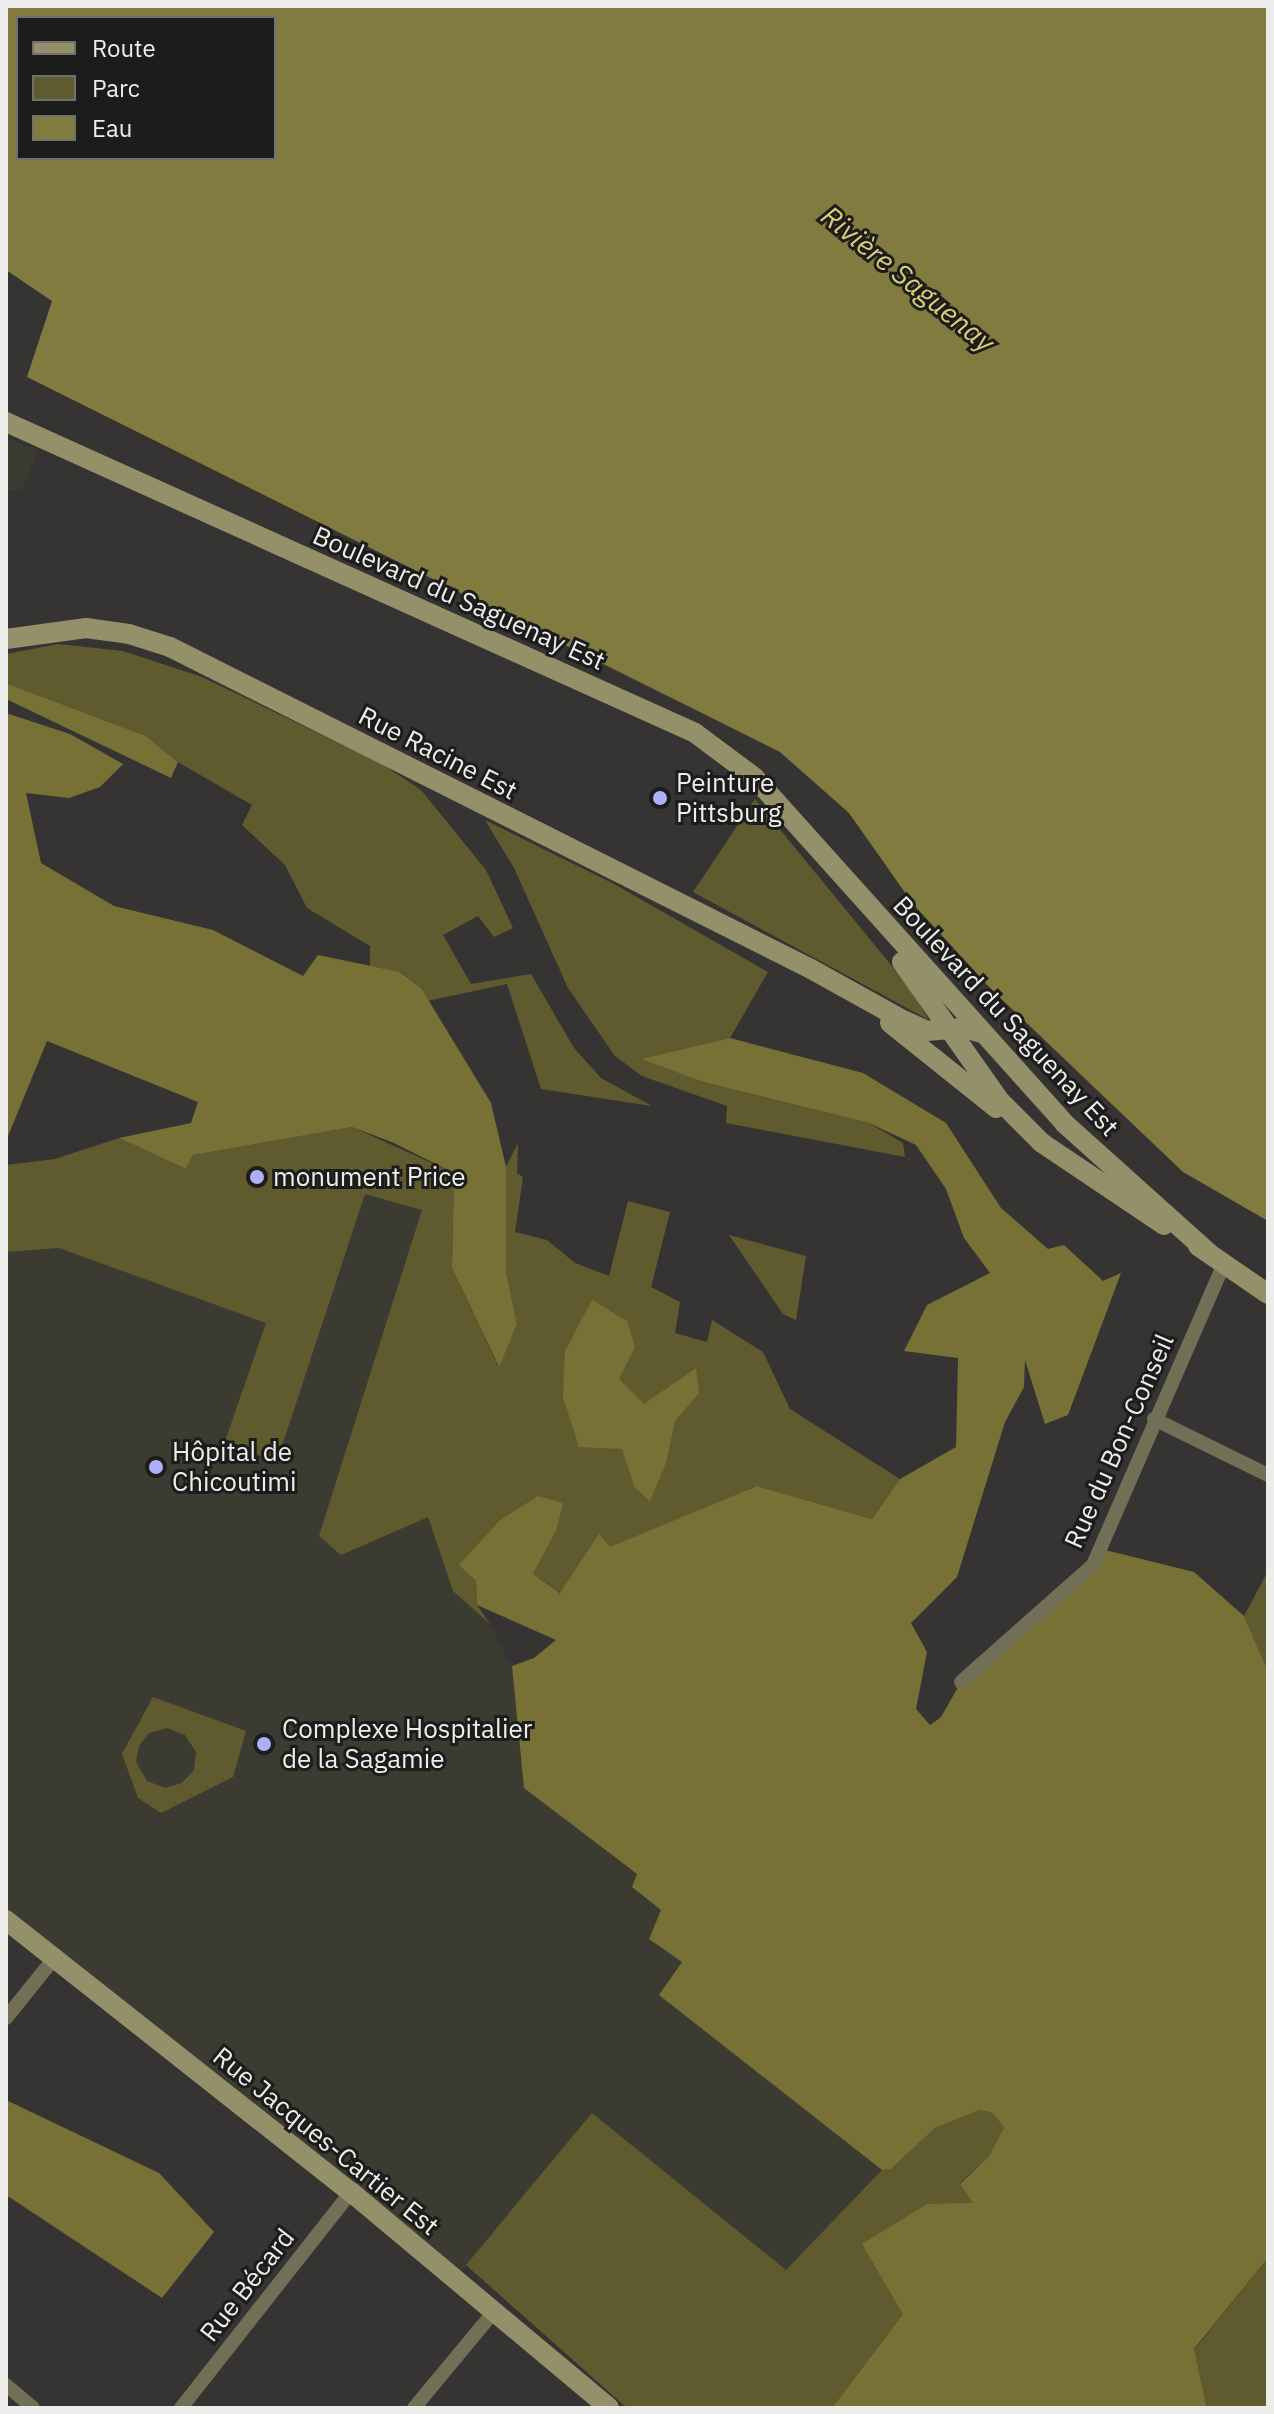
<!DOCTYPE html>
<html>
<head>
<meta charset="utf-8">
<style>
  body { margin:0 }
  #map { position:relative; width:1274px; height:2414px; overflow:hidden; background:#353432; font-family:"IBM Plex Sans",sans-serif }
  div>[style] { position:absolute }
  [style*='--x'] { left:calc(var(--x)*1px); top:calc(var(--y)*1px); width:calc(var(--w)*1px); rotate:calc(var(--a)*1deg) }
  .built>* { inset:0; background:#3c3b32 }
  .green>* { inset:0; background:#605b2e }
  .forest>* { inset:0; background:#777136 }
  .water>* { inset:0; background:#817b40 }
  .street>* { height:14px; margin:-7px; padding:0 7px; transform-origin:7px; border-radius:7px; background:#726f57 }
  .secondary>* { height:20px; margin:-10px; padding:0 10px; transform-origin:10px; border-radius:10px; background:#94906a }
  .dots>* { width:22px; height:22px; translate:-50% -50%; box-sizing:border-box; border:4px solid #1c1c1b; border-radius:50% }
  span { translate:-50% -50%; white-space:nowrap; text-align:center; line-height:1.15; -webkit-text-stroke:6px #1c1c1b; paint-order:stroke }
  .street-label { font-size:26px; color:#ededeb }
  .poi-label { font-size:26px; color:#ededeb }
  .left { translate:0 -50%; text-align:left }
  .water-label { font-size:28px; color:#d7ce77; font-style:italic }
  .frame { position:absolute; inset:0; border:8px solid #ededeb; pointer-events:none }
  .legend { position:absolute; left:16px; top:16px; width:260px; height:144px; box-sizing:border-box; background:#1c1c1b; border:2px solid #70706e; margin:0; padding:10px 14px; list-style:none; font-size:24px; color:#ededeb }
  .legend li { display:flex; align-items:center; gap:16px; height:40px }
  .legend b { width:40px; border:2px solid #70706e }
</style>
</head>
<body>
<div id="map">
  <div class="built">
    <div style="clip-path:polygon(6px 438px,38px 451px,22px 489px,6px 491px)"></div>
    <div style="clip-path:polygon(365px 1193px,423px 1210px,319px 1536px,341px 1554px,428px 1516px,453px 1591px,490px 1624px,512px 1666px,524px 1788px,637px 1875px,632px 1887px,661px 1910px,682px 1962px,660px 1995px,882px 2170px,786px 2271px,592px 2113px,454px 2281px,6px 1920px,6px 1252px,59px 1248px,267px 1323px,224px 1443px,276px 1461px)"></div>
  </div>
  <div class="green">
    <div style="clip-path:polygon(58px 644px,123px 651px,202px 677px,382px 764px,421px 790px,486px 870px,513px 928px,494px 937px,478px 916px,443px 935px,471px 984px,531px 974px,574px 1048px,601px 1078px,652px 1106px,541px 1089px,507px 984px,427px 1001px,421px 988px,401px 972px,370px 966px,370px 946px,307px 908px,285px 865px,242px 825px,252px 805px,178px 762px,146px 736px,6px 683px,6px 654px)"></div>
    <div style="clip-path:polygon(755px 799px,909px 987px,929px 1020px,693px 892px)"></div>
    <div style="clip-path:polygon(485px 820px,614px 884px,768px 972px,730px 1038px,644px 1059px,703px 1082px,869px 1123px,903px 1143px,905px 1157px,726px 1123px,727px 1106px,642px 1076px,615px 1056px,568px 988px,514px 868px)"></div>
    <div style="clip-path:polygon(352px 1127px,454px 1173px,452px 1268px,498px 1366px,517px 1324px,506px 1271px,506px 1167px,518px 1143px,517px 1173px,523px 1177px,515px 1232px,547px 1240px,575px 1263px,609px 1276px,628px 1201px,670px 1212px,651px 1287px,680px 1302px,675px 1333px,707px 1342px,712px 1320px,763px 1352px,790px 1409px,900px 1479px,872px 1519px,757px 1486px,610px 1548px,599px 1535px,561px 1593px,533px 1574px,556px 1531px,499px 1521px,460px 1565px,476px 1581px,477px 1605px,490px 1624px,453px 1591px,428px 1517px,341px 1555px,319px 1536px,422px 1210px,365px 1194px,277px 1461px,224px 1444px,266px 1323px,59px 1248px,6px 1252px,6px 1165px,55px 1159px,119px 1138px,186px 1169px,193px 1155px)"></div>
    <div style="clip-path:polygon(729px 1235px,806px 1256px,796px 1320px,783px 1314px)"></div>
    <div style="clip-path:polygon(1268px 1571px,1268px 1671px,1244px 1616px)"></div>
    <div style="clip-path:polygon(evenodd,153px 1697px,246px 1731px,233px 1777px,161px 1813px,138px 1798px,122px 1754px,153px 1697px,167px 1728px,185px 1735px,196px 1752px,194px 1770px,182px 1783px,165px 1788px,147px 1781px,136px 1762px,139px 1746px,149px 1733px,167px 1728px)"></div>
    <div style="clip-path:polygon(980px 2110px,993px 2113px,1005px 2129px,989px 2156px,960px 2183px,974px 2203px,903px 2314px,832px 2408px,627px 2408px,466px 2265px,592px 2113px,786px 2270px,882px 2170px,891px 2169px,935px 2128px)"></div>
    <div style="clip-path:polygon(1268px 2258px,1268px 2408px,1207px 2408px,1194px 2350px)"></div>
  </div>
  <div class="forest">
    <div style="clip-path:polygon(6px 683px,146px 736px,178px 762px,171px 778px,6px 699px)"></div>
    <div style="clip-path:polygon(6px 713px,70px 734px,123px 764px,100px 787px,69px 798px,26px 793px,41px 863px,114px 906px,213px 930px,303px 976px,318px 955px,400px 972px,421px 988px,491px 1103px,506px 1167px,506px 1271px,517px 1324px,499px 1367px,452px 1268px,454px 1173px,394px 1143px,352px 1127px,193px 1155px,186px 1169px,119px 1138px,191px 1123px,198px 1102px,47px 1041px,6px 1141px)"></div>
    <div style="clip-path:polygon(730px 1038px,863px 1073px,946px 1123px,1001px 1208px,1048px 1249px,1064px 1245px,1103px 1281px,1121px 1273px,1068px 1415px,1045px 1424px,1025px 1360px,1024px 1387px,1005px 1422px,957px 1577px,911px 1623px,927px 1652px,916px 1709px,930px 1725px,941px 1717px,961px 1682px,1101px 1549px,1194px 1572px,1244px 1616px,1268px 1671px,1268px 2258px,1194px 2349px,1207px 2408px,832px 2408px,903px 2314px,862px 2244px,927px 2204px,973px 2203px,960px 2184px,989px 2156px,1004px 2128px,993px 2113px,980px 2110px,935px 2128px,891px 2169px,882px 2170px,659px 1995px,682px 1962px,649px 1939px,661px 1910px,632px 1887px,637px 1874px,524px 1788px,512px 1666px,534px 1658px,556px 1640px,477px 1605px,476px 1581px,459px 1565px,499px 1521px,538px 1496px,563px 1503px,556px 1531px,533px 1574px,560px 1593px,599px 1534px,610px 1547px,757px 1486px,872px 1519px,900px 1479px,956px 1447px,958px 1358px,904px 1351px,927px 1305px,990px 1273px,964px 1238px,946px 1189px,916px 1145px,869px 1123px,703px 1082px,642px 1059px)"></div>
    <div style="clip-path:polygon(592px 1300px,627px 1321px,635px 1347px,619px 1379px,644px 1404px,696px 1368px,699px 1393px,675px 1421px,666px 1463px,650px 1501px,635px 1488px,622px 1449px,579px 1447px,563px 1397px,565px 1351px)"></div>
    <div style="clip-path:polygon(6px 2100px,159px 2173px,214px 2232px,162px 2298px,6px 2195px)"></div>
  </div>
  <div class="water">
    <div style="clip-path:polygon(evenodd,6px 6px,1268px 6px,1268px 1221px,1183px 1172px,991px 989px,913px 904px,849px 813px,780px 752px,27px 377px,52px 301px,6px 270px,6px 6px,18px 18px,274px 18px,274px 158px,18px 158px,18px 18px)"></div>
  </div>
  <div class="street">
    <div style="--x:1154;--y:1419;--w:127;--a:26.2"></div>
    <div style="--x:961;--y:1682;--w:176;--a:-41.6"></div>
    <div style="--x:1093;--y:1565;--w:328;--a:-66.5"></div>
    <div style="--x:6;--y:2018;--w:80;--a:-51.1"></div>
    <div style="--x:6;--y:2385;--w:35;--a:40"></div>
    <div style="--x:181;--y:2408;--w:275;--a:-51.8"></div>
    <div style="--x:414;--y:2408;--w:122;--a:-50.3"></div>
  </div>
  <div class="secondary">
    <div style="--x:6;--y:422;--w:756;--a:24.29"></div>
    <div style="--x:695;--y:733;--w:74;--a:36.7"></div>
    <div style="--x:754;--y:777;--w:465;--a:48.1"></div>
    <div style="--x:1064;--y:1123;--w:195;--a:41.9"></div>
    <div style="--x:6;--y:639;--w:81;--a:-7.8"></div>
    <div style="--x:86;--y:628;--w:43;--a:7.9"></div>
    <div style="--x:129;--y:634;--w:43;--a:17.6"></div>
    <div style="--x:170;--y:647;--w:717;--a:26.67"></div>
    <div style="--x:811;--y:969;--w:107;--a:29"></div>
    <div style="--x:905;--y:1021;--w:24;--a:24"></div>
    <div style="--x:927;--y:1031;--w:37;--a:-5"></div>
    <div style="--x:964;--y:1028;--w:18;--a:16"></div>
    <div style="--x:902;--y:962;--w:170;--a:54.8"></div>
    <div style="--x:1000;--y:1101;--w:59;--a:45"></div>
    <div style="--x:1042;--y:1143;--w:147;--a:33.9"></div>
    <div style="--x:890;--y:1023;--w:136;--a:38.7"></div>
    <div style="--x:1198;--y:1246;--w:85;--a:34.4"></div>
    <div style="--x:6;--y:1920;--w:439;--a:38.3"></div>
    <div style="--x:351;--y:2192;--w:336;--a:39.9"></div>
  </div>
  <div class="dots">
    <div style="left:660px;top:798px;background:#aeaefb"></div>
    <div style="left:257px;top:1177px;background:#aeaefb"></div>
    <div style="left:156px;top:1467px;background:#aeaefb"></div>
    <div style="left:264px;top:1744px;background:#aeaefb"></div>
  </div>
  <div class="street-label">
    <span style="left:459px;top:598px;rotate:24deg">Boulevard du Saguenay Est</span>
    <span style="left:438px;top:753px;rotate:27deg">Rue Racine Est</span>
    <span style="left:1006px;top:1016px;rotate:47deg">Boulevard du Saguenay Est</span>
    <span style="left:1119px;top:1441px;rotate:-66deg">Rue du Bon-Conseil</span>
    <span style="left:326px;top:2141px;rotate:39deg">Rue Jacques-Cartier Est</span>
    <span style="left:247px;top:2285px;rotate:-52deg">Rue Bécard</span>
  </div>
  <div class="poi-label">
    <span class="left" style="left:676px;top:798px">Peinture<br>Pittsburg</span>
    <span class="left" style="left:273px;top:1177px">monument Price</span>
    <span class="left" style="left:172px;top:1467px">Hôpital de<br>Chicoutimi</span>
    <span class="left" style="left:282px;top:1744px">Complexe Hospitalier<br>de la Sagamie</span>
  </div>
  <div class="water-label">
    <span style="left:908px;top:279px;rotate:39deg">Rivière Saguenay</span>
  </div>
  <div class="frame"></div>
  <ul class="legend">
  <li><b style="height:10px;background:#94906a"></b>Route</li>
  <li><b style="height:22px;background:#605b2e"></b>Parc</li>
  <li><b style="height:22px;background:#817b40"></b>Eau</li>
  </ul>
</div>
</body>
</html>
